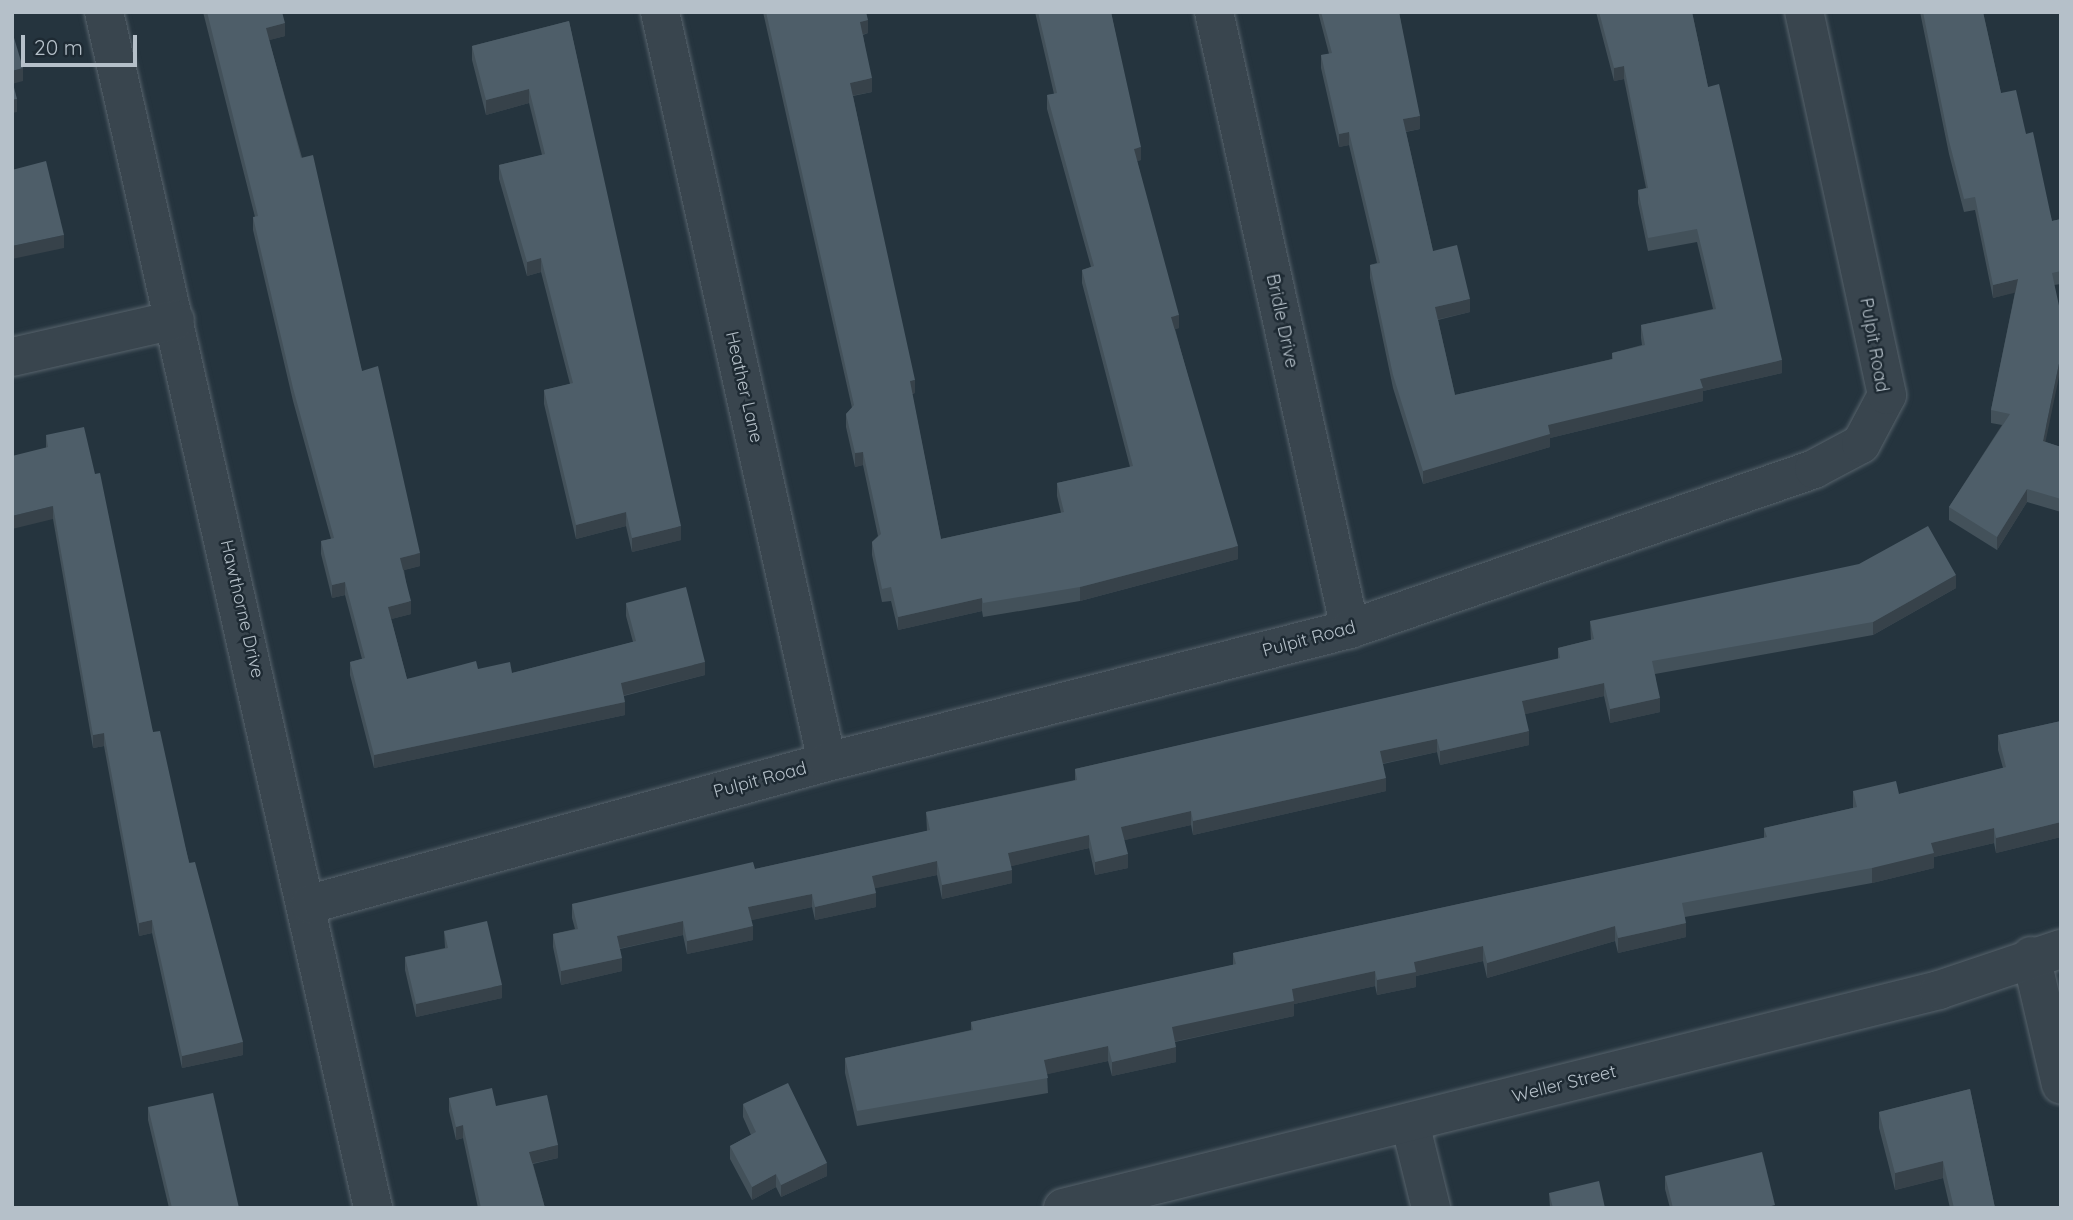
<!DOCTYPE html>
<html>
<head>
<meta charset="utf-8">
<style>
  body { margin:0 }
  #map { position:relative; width:2073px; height:1220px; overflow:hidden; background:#25343e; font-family:Quicksand,sans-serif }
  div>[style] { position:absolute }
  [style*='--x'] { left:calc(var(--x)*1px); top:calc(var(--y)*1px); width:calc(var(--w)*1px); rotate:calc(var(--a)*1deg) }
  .roads { filter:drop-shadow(0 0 2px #57636c) drop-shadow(0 0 2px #57636c) }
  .minor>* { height:38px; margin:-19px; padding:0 19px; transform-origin:19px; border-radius:19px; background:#39454e }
  .tertiary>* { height:38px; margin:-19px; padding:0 19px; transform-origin:19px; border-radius:19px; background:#39454e }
  .wall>* { inset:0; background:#43515a }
  .shaded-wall>* { inset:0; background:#37424a }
  .building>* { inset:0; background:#4e5e69 }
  span { translate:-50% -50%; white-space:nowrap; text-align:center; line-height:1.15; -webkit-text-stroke:5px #1e2a33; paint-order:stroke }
  .street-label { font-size:18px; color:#b5c0c9 }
  .frame { position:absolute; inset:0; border:14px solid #b5c0c9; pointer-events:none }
  .scale { position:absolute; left:21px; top:35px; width:116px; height:32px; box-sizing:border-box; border:4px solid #b5c0c9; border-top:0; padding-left:9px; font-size:21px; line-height:24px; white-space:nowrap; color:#b5c0c9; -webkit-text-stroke:5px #1e2a33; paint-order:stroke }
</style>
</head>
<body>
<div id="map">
  <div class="roads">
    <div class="minor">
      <div style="--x:104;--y:12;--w:1226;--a:77.32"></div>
      <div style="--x:660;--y:12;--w:768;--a:77.45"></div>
      <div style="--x:1214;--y:12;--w:632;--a:77.57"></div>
      <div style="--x:12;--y:357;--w:167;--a:-12.8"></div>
      <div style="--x:310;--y:904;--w:536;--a:-15.36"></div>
      <div style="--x:827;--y:762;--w:540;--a:-14.27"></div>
      <div style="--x:1350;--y:629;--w:491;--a:-19"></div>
      <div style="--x:1814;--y:469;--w:53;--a:-28"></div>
      <div style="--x:1861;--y:444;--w:55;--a:-62"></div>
      <div style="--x:1887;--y:395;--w:392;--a:-102.2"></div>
      <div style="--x:2031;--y:956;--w:132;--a:76.9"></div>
      <div style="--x:1410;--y:1123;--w:88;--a:76.1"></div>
    </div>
    <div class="tertiary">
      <div style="--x:1063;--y:1208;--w:903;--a:-13.97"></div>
      <div style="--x:1939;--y:990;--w:129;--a:-18.6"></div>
    </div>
  </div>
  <div class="wall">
    <div style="clip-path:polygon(203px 12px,282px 12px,285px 36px,269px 40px,362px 371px,420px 566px,404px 570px,411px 614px,391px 619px,407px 679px,478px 669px,512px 673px,633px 642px,626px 616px,626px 603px,705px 675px,624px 696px,625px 715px,374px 768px,350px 675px,350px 662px,362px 659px,345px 595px,332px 598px,321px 554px,321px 541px,331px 539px,293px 401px,253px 230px,253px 217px,255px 217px)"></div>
    <div style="clip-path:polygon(763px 12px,866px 12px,868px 33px,863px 35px,872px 92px,853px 96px,915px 393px,912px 394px,941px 539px,1061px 513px,1057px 496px,1057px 483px,1130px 467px,1082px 283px,1082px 270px,1091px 267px,1047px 109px,1047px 95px,1054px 94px,1035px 12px,1111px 12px,1141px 160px,1137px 161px,1179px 328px,1175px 329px,1238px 559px,1080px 601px,983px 617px,982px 611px,898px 630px,891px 601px,882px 602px,872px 555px,872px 542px,878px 536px,863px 465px,855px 467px,846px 427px,846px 414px,852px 408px)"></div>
    <div style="clip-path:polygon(1318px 12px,1399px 12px,1420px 129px,1406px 132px,1433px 251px,1470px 312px,1438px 320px,1455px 395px,1612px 359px,1612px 353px,1642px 345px,1641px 338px,1641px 325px,1713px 309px,1697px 242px,1648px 251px,1638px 203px,1638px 190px,1646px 188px,1624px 79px,1614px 81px,1596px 12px,1692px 12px,1708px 87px,1782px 373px,1703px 391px,1703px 401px,1550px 438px,1550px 447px,1423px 484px,1393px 388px,1370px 278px,1370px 265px,1377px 263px,1349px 145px,1339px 147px,1321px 68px,1321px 55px,1329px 54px)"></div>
    <div style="clip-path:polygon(1920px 12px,1983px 12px,2001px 93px,2026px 134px,2052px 221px,2061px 219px,2061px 284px,2054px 285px,2045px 442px,2061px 447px,2061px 512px,2027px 502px,1997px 550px,1949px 520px,1949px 507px,2002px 425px,1991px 423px,1991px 410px,2015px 292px,1993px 298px,1975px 210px,1964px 212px,1949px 154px)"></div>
    <div style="clip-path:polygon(569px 21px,681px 540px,632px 552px,626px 526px,576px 539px,544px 404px,544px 390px,570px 384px,541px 272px,527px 276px,499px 179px,499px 165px,542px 155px,529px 103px,486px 115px,472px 60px,472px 46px)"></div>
    <div style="clip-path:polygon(46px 435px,153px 732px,243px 1055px,182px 1068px,152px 933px,139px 936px,104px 746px,93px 748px,53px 519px,46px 447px)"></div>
    <div style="clip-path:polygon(1956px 588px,1873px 635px,1655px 674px,1660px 712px,1610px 723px,1604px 696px,1525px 714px,1529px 745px,1440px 765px,1437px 752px,1383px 764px,1386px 791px,1193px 835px,1191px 825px,1124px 840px,1128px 868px,1095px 875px,1089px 848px,1011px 866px,1012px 883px,942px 899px,937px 875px,875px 888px,876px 907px,815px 920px,812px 907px,751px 920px,753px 940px,687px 954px,683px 935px,620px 949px,622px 971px,561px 985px,553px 947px,553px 934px,575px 929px,572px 918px,572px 904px,755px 869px,927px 831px,926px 812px,1075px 780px,1075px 769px,1558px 659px,1558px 648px,1591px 640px,1590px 621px)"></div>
    <div style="clip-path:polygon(2061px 721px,2061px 837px,1996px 853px,1994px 843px,1934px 857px,1934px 868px,1872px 883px,1685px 917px,1686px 937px,1618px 953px,1615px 941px,1487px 978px,1483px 961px,1416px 976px,1416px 987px,1377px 995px,1375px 986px,1294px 1004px,1294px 1016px,1175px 1042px,1176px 1062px,1112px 1076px,1108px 1061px,1047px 1074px,1048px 1093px,857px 1126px,845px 1073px,845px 1058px,971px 1030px,971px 1022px,1233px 965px,1233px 953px,1764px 838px,1764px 828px,1853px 808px,1853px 791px,1899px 794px,2003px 768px,1998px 750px,1998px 735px)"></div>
    <div style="clip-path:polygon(444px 931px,502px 998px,416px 1017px,405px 970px,405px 957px,445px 948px)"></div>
    <div style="clip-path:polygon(1970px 1089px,1995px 1208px,1950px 1208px,1943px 1178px,1895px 1190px,1879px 1128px,1879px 1112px)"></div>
    <div style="clip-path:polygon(449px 1098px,496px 1106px,558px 1158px,533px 1164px,545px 1208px,478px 1208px,463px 1138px,456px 1140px,449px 1111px)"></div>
    <div style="clip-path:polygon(743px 1104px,827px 1176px,781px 1197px,776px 1187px,752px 1200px,730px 1159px,730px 1146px,751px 1135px,743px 1117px)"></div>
    <div style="clip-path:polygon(148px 1107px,239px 1208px,169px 1208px,148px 1120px)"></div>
    <div style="clip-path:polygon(1665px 1176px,1775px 1208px,1670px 1208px,1665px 1189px)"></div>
    <div style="clip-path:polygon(1549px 1193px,1605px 1208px,1550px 1208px)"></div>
  </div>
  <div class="shaded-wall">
    <div style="clip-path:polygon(868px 20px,868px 33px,860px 35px,860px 22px)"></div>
    <div style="clip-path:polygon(285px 23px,285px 36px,266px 41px,266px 28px)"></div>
    <div style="clip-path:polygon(1624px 66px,1624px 79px,1614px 81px,1614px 68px)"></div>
    <div style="clip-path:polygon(23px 68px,23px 81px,12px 84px,12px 71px)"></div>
    <div style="clip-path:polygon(872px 78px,872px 92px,850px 96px,850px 83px)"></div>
    <div style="clip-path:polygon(529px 89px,529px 103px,486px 115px,486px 100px)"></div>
    <div style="clip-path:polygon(17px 99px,17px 112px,12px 113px,12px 100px)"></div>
    <div style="clip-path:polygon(1420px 116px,1420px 129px,1403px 132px,1403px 119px)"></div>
    <div style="clip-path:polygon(1349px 132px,1349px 145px,1339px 147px,1339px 134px)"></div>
    <div style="clip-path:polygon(1141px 147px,1141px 160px,1134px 162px,1134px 149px)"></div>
    <div style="clip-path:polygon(64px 235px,64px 248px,12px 259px,12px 246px)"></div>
    <div style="clip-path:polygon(541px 258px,541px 272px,527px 276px,527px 262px)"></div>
    <div style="clip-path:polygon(2018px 279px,2018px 292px,1993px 298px,1993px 285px)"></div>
    <div style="clip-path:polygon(1470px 299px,1470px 312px,1435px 320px,1435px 307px)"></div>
    <div style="clip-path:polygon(1179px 315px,1179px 328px,1171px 330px,1171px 317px)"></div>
    <div style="clip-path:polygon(2061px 354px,2061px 367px,2043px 454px,2043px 441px)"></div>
    <div style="clip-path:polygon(1782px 360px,1782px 373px,1703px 391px,1703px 401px,1550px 438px,1550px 447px,1423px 484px,1423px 471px,1548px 425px,1700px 379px)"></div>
    <div style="clip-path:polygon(915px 380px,915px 393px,910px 394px,910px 381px)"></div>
    <div style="clip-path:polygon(863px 452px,863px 465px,855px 467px,855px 453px)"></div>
    <div style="clip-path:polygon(2027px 489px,2027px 502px,1997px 550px,1997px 537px)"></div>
    <div style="clip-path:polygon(53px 506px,53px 519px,12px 529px,12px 516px)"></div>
    <div style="clip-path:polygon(626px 512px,626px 526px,576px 539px,576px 525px)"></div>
    <div style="clip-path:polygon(681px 526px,681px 540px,632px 552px,632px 538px)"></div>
    <div style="clip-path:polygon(1238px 546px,1238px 559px,1080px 601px,1080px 587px)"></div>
    <div style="clip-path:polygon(420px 553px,420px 566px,400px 571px,400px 558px)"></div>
    <div style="clip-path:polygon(1956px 575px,1956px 588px,1873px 635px,1873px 622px)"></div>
    <div style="clip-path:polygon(345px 582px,345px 595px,332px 598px,332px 585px)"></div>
    <div style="clip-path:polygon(982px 598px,982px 611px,898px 630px,898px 617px)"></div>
    <div style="clip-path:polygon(411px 601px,411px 614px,388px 620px,388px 607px)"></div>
    <div style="clip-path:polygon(705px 662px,705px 675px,621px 696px,621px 683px)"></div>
    <div style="clip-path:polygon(1604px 683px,1604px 696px,1522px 715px,1522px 701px)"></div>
    <div style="clip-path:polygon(1660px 698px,1660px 712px,1610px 723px,1610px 709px)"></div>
    <div style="clip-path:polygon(625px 702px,625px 715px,374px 768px,374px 755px)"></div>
    <div style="clip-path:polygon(1529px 731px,1529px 745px,1440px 765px,1440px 751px)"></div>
    <div style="clip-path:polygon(104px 733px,104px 746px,93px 748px,93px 735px)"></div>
    <div style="clip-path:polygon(1437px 739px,1437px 752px,1380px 764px,1380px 751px)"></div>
    <div style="clip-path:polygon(1386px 778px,1386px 791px,1193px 835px,1193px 821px)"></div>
    <div style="clip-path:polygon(1191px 811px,1191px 825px,1121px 841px,1121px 827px)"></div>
    <div style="clip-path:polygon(2061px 822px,2061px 837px,1996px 853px,1996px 838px)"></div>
    <div style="clip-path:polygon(1994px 828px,1994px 843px,1934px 857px,1934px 868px,1872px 883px,1872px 868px,1931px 843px)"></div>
    <div style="clip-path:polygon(1089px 835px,1089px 848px,1008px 867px,1008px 853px)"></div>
    <div style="clip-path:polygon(1128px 854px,1128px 868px,1095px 875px,1095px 862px)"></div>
    <div style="clip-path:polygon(937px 861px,937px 875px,872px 889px,872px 876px)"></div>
    <div style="clip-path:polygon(1012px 870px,1012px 883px,942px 899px,942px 885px)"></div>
    <div style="clip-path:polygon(876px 893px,876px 907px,815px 920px,815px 907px)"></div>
    <div style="clip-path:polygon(812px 894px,812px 907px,748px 921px,748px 907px)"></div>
    <div style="clip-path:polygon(152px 920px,152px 933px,139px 936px,139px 923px)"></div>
    <div style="clip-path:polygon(683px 921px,683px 935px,617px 949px,617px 936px)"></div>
    <div style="clip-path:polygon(1686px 923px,1686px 937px,1618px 953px,1618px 938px)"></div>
    <div style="clip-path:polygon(753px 926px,753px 940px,687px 954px,687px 941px)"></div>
    <div style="clip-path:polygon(1615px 926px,1615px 941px,1487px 978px,1487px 963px)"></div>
    <div style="clip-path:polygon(1483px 946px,1483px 961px,1416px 976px,1416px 987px,1377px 995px,1377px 980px,1414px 962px)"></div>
    <div style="clip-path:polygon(622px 958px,622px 971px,561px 985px,561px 971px)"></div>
    <div style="clip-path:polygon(1375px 971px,1375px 986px,1294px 1004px,1294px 1016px,1172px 1042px,1172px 1027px,1292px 989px)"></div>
    <div style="clip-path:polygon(502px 985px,502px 998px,416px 1017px,416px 1004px)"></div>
    <div style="clip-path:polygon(243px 1042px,243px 1055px,182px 1068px,182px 1056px)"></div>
    <div style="clip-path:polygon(1108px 1046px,1108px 1061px,1044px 1075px,1044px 1060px)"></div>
    <div style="clip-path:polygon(1176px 1047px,1176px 1062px,1112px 1076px,1112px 1062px)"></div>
    <div style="clip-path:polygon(463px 1125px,463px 1138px,456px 1140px,456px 1127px)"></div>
    <div style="clip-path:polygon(558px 1145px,558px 1158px,529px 1164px,529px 1152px)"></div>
    <div style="clip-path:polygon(1943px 1161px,1943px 1178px,1895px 1190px,1895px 1173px)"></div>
    <div style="clip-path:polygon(827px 1163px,827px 1176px,781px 1197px,781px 1185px)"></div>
    <div style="clip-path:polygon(776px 1174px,776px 1187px,752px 1200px,752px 1187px)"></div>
  </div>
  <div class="building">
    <div style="clip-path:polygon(207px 12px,282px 12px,285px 23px,266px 28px,301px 158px,313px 155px,362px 371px,378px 366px,420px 553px,400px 558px,411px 601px,388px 607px,407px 679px,476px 661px,478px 669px,510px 662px,512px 673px,636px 641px,626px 603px,686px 587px,705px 662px,621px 683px,625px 702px,374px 755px,350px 662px,365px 658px,345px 582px,332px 585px,321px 541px,334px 538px,293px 388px,253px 217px,258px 216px)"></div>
    <div style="clip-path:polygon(766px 12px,866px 12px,868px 20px,860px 22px,872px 78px,850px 83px,915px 380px,910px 381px,941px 539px,1064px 512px,1057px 483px,1133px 466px,1082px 270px,1094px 266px,1047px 95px,1057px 93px,1038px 12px,1111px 12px,1141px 147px,1134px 149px,1179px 315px,1171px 317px,1238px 546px,1080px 587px,983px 603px,982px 598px,898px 617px,891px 587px,882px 589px,872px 542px,881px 534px,863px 452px,855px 453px,846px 414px,854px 405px)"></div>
    <div style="clip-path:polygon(1321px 12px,1399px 12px,1420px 116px,1403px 119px,1433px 251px,1457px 245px,1470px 299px,1435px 307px,1455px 395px,1613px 359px,1612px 353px,1645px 345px,1641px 325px,1716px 309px,1697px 229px,1648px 238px,1638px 190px,1648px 188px,1624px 66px,1614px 68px,1599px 12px,1692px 12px,1708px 87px,1719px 84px,1782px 360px,1700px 379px,1703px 388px,1548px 425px,1550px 434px,1423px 471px,1393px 375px,1370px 265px,1380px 263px,1349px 132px,1339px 134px,1321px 55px,1332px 53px)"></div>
    <div style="clip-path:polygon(1923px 12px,1983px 12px,2001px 93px,2016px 90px,2026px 134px,2033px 132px,2052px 221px,2061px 219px,2061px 271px,2052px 273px,2061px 315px,2061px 354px,2043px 441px,2061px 447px,2061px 499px,2027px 489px,1997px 537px,1949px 507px,2010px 414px,1991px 410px,2018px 279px,1993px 285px,1975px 197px,1964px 199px,1949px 141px)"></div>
    <div style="clip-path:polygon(569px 21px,681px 526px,632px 538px,626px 512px,576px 525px,544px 390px,573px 383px,541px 258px,527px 262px,499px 165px,545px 154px,529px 89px,486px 100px,472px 46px)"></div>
    <div style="clip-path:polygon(12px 31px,23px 68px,12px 71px)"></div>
    <div style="clip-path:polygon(12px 80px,17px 99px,12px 100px)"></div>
    <div style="clip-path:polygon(46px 161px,64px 235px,12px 246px,12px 170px)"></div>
    <div style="clip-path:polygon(84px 427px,95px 474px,100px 473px,153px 732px,160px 731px,189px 863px,195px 862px,243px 1042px,182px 1056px,152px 920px,139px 923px,104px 733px,93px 735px,53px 506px,12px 516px,12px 456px,48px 447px,46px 435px)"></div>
    <div style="clip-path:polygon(1928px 526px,1956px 575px,1873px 622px,1652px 661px,1660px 698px,1610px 709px,1604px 683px,1522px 701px,1529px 731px,1440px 751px,1437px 739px,1380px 751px,1386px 778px,1193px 821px,1191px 811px,1121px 827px,1128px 854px,1095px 862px,1089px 835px,1008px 853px,1012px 870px,942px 885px,937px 861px,872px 876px,876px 893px,815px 907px,812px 894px,748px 907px,753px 926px,687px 941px,683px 921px,617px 936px,622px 958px,561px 971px,553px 934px,578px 929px,572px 904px,753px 862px,755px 869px,930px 830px,926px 812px,1077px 780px,1075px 769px,1560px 658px,1558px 648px,1594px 639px,1590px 621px,1859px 564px)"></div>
    <div style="clip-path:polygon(2061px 721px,2061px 822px,1996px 838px,1994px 828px,1931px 843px,1934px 853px,1872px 868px,1682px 903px,1686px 923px,1618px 938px,1615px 926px,1487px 963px,1483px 946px,1414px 962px,1416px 972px,1377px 980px,1375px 971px,1292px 989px,1294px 1001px,1172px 1027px,1176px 1047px,1112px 1062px,1108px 1046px,1044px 1060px,1048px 1078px,857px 1111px,845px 1058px,973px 1030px,971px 1022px,1236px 964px,1233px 953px,1767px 837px,1764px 828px,1857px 807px,1853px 791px,1896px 781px,1899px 794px,2006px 767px,1998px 735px)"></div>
    <div style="clip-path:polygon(487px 921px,502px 985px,416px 1004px,405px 957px,448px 948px,444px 931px)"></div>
    <div style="clip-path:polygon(788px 1083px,827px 1163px,781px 1185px,776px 1174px,752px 1187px,730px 1146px,756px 1132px,743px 1104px)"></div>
    <div style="clip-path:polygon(492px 1088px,496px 1106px,547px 1095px,558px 1145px,529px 1152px,545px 1208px,481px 1208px,463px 1125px,456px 1127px,449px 1098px)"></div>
    <div style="clip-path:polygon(1970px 1089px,1995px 1208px,1954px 1208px,1943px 1161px,1895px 1173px,1879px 1112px)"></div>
    <div style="clip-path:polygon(213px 1093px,239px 1208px,172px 1208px,148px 1107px)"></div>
    <div style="clip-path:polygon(1762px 1152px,1775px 1205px,1764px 1208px,1673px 1208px,1665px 1176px)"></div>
    <div style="clip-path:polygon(1599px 1181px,1605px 1208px,1553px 1208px,1549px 1193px)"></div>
  </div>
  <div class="street-label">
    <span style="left:1282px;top:321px;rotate:78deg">Bridle Drive</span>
    <span style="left:1874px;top:345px;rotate:80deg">Pulpit Road</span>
    <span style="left:744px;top:387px;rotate:77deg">Heather Lane</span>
    <span style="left:242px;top:609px;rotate:77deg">Hawthorne Drive</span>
    <span style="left:1309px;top:639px;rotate:-15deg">Pulpit Road</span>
    <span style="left:760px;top:780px;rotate:-15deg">Pulpit Road</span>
    <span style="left:1564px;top:1084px;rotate:-14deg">Weller Street</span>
  </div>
  <div class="frame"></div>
  <div class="scale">20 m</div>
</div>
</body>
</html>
